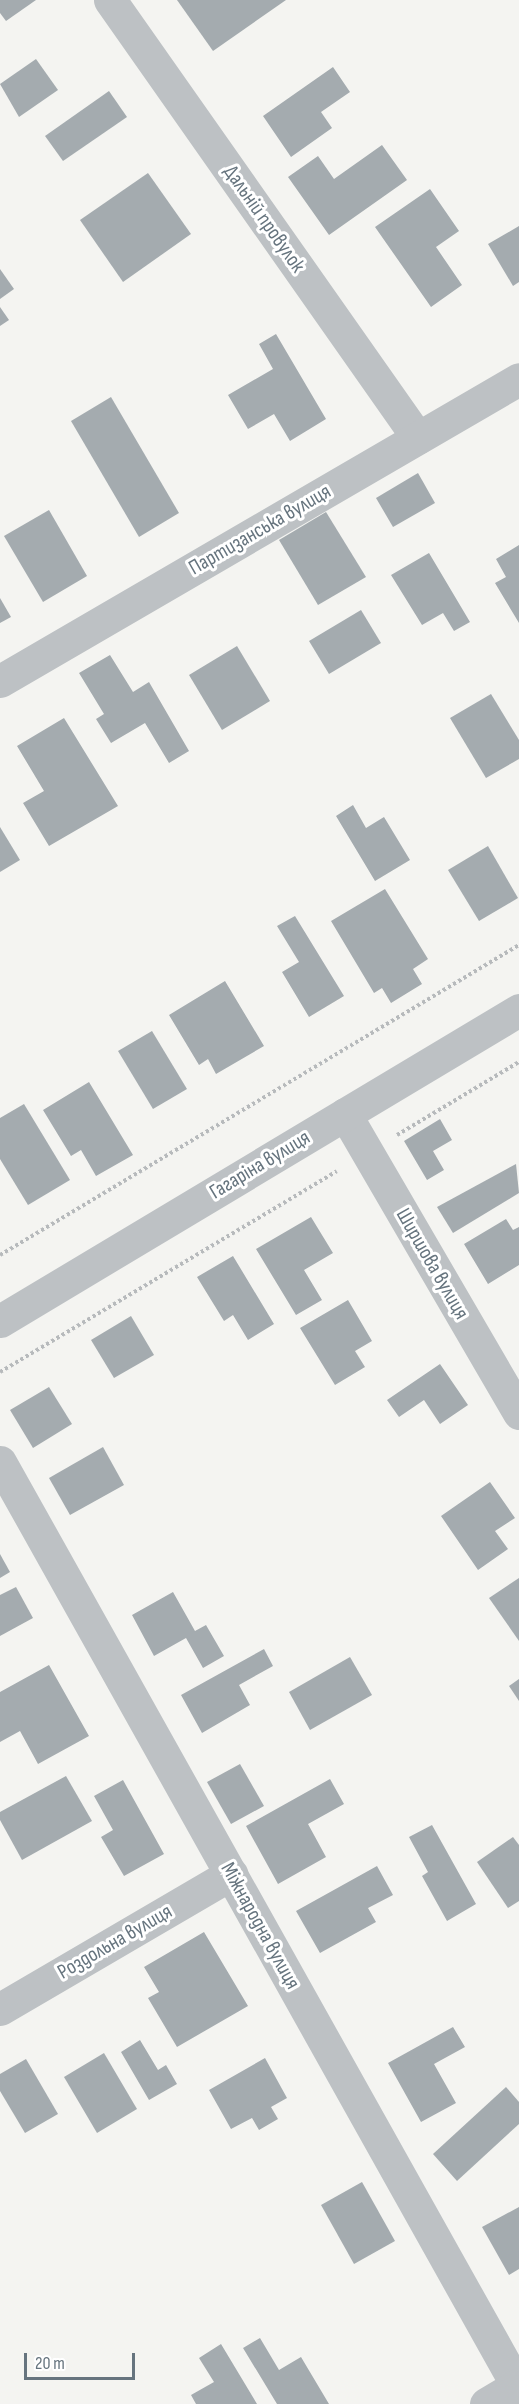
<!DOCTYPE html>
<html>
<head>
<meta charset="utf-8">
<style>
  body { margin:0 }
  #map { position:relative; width:519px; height:2404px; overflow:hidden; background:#f4f4f1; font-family:"Sofia Sans Condensed",sans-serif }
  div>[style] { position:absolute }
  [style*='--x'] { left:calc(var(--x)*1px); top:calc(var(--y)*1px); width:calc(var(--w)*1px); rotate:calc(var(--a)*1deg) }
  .building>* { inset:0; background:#a4abaf }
  .path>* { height:4px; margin-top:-2px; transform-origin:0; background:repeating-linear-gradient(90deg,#b7babc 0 3px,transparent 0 6px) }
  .minor>* { height:33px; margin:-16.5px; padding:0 16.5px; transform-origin:16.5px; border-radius:16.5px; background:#bdc1c4 }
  span { translate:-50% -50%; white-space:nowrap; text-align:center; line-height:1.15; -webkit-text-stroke:6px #fff; paint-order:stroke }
  .street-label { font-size:21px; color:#66747e }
  .scale { position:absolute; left:24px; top:2353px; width:111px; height:27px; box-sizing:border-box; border:3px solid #66747e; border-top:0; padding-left:8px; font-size:18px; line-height:21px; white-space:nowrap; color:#66747e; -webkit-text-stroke:4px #fff; paint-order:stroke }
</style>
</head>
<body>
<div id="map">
  <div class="building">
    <div style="clip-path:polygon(0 0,36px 0,6px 21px,0 13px)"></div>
    <div style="clip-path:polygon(177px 0,286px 0,213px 51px)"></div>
    <div style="clip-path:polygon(36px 59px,58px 90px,19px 117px,0 84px)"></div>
    <div style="clip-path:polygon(333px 67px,350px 92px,321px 112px,332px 128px,291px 157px,263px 116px)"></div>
    <div style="clip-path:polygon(109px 91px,127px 117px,63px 161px,45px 136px)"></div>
    <div style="clip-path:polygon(382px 145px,407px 180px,329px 235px,288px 177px,318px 156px,334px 179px)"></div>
    <div style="clip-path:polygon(148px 173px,191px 234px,123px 282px,80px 220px)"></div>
    <div style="clip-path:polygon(430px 189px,459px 231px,436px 247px,462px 285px,431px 307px,375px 227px)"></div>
    <div style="clip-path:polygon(519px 226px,519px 282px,513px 286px,488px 244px)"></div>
    <div style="clip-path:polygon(0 269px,14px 289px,0 299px)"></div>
    <div style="clip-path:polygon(0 307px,9px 320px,0 326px)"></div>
    <div style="clip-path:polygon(276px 334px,326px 419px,290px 441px,274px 414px,248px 429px,228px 395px,273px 369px,259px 344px)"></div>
    <div style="clip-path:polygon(111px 397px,179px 513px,139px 537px,71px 421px)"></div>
    <div style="clip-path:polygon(418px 473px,435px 503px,393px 527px,376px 498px)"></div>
    <div style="clip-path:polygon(49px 510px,87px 576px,43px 602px,4px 536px)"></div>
    <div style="clip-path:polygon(326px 512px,366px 577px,318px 605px,279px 540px)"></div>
    <div style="clip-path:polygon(519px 545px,519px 623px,495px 583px,506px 577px,496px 559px)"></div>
    <div style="clip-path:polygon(429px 553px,470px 622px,454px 631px,443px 613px,422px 625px,391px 575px)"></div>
    <div style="clip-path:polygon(0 598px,11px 617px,0 623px)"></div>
    <div style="clip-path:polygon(361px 610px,381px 643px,329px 674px,309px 641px)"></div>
    <div style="clip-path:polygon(237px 646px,270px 701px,222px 730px,189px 675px)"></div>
    <div style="clip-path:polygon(110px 655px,133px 692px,149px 682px,189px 751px,169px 763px,145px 723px,111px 743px,96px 719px,104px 714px,79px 673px)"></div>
    <div style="clip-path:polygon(491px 694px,519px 740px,519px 759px,486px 778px,450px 718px)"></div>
    <div style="clip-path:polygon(64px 718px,118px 806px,49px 846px,23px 803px,44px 791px,17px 746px)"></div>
    <div style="clip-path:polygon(353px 805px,366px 828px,384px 817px,410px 860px,375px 881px,336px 816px)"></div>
    <div style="clip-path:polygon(0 827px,20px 860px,0 872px)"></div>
    <div style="clip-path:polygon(488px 846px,518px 898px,479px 921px,448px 870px)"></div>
    <div style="clip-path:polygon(385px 889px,428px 959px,413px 969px,422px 984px,391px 1003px,382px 988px,374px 993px,331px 921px)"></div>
    <div style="clip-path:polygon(295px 916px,344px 996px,309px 1017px,282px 972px,299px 962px,277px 926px)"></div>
    <div style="clip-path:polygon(225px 981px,264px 1046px,216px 1074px,208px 1059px,199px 1065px,169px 1015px)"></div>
    <div style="clip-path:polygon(152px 1031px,187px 1089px,153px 1109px,118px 1051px)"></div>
    <div style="clip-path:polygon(89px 1082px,133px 1155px,96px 1176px,81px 1150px,71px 1156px,43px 1110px)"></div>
    <div style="clip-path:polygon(24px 1104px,70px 1180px,28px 1205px,0 1159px,0 1118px)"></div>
    <div style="clip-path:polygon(440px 1119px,452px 1140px,433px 1151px,444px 1170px,427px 1180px,404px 1141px)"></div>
    <div style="clip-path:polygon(516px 1164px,519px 1193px,453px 1233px,437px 1207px)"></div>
    <div style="clip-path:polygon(311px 1217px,333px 1253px,304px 1270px,322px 1300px,296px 1315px,256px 1249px)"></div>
    <div style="clip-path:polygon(506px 1219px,513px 1230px,519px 1227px,519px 1265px,488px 1284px,464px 1244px)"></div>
    <div style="clip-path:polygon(233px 1256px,274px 1324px,248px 1340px,233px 1315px,224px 1321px,197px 1277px)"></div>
    <div style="clip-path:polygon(348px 1300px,372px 1341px,355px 1351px,365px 1367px,335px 1385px,300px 1328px)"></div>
    <div style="clip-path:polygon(131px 1316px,154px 1355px,114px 1378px,91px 1340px)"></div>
    <div style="clip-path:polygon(440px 1364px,468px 1405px,440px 1424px,424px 1400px,399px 1417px,387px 1400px)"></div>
    <div style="clip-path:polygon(49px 1387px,72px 1424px,33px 1448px,10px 1410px)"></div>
    <div style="clip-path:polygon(103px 1447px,124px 1485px,70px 1515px,49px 1478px)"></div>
    <div style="clip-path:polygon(490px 1482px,515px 1518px,495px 1531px,508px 1549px,478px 1570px,441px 1516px)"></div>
    <div style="clip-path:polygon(0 1554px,10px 1572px,0 1578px)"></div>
    <div style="clip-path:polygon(519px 1578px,519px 1641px,489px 1598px)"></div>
    <div style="clip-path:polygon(16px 1587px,33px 1618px,0 1636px,0 1595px)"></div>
    <div style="clip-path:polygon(173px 1592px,195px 1631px,206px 1625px,224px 1656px,203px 1668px,186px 1638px,154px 1656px,132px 1615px)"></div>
    <div style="clip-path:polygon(264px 1649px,273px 1666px,239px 1685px,250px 1705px,202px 1733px,181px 1695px)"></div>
    <div style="clip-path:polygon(350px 1657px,372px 1695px,310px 1730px,289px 1692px)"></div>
    <div style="clip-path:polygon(49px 1665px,89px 1736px,38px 1764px,20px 1731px,0 1742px,0 1692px)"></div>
    <div style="clip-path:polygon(519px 1679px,519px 1701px,509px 1686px)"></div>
    <div style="clip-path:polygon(240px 1764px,264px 1806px,231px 1824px,207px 1782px)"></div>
    <div style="clip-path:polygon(66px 1776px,92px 1821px,22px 1860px,0 1820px,0 1812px)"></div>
    <div style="clip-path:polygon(330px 1779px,344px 1804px,308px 1824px,326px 1857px,278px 1884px,246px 1826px)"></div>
    <div style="clip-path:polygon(123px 1780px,164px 1854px,124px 1876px,101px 1837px,113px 1830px,94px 1796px)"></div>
    <div style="clip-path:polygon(432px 1825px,476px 1904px,447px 1921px,422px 1876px,428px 1872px,409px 1837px)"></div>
    <div style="clip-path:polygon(513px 1837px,519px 1845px,519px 1901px,508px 1908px,477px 1862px)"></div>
    <div style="clip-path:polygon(377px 1866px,393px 1895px,368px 1908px,376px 1922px,320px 1953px,296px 1911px)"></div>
    <div style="clip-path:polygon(204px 1932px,248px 2006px,177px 2047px,148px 1998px,159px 1992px,144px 1967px)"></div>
    <div style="clip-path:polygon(453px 2027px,465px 2047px,434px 2064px,456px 2103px,421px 2122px,388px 2063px)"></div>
    <div style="clip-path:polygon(140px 2040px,158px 2070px,166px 2065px,177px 2084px,149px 2100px,121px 2052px)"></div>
    <div style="clip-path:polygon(104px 2053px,137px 2109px,97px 2133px,64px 2077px)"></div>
    <div style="clip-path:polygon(265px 2058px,287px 2098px,271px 2107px,278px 2119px,259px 2130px,252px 2118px,231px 2129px,209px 2090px)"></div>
    <div style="clip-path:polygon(26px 2059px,58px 2114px,25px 2133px,0 2091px,0 2074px)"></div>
    <div style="clip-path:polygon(506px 2087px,519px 2102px,519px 2124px,457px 2181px,433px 2154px)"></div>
    <div style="clip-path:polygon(362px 2182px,395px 2241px,354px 2264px,321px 2205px)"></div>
    <div style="clip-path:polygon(519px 2207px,519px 2269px,509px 2275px,482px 2227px)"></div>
    <div style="clip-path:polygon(260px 2338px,279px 2370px,301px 2357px,329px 2404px,277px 2404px,243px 2348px)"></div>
    <div style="clip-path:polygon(221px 2344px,257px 2404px,196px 2404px,191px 2395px,214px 2382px,199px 2358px)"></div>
  </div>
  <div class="path">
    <div style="--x:397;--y:1135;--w:142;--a:-30.9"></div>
    <div style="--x:0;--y:1255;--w:605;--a:-30.85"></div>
    <div style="--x:0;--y:1372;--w:392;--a:-30.8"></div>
  </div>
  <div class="minor">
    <div style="--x:110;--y:0;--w:535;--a:54.89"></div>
    <div style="--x:0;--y:681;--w:600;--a:-30.19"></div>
    <div style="--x:345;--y:1114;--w:346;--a:59.8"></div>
    <div style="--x:0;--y:1321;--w:605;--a:-30.93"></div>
    <div style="--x:0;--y:1462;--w:1062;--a:60.76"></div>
    <div style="--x:0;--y:2009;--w:268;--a:-30.3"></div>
    <div style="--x:486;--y:2404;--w:39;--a:-31"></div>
  </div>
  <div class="street-label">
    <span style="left:264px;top:219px;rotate:55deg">Дальній провулок</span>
    <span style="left:260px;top:530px;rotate:-30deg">Партизанська вулиця</span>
    <span style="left:260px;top:1165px;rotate:-31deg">Гагаріна вулиця</span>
    <span style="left:432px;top:1264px;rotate:60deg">Ширшова вулиця</span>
    <span style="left:260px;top:1926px;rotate:61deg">Міжнародна вулиця</span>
    <span style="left:115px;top:1942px;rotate:-30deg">Роздольна вулиця</span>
  </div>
  <div class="scale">20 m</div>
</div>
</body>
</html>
